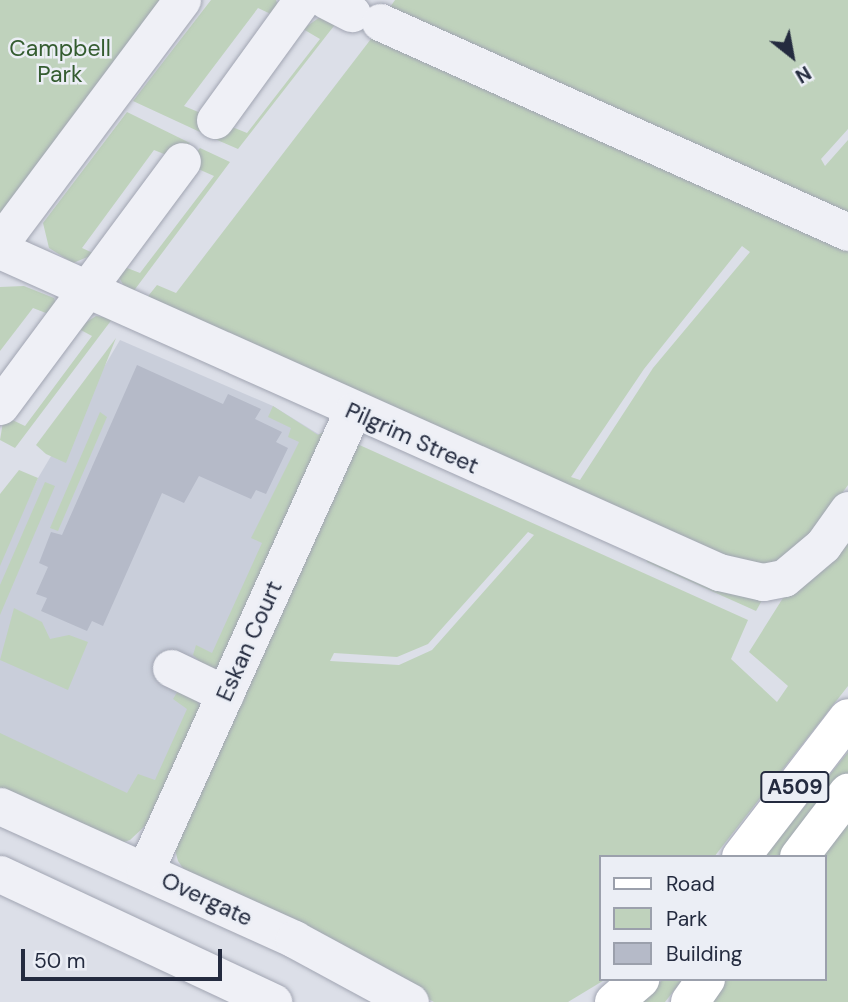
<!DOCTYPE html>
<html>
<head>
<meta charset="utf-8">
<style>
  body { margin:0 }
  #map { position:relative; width:848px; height:1002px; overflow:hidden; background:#dcdfe8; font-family:"DM Sans",sans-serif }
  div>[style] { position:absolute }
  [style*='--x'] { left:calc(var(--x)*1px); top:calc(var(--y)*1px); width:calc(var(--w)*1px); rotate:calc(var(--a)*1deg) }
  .built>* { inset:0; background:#c9ceda }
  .green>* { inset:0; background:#bfd2bc }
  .building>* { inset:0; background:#b5bac8 }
  .roads { filter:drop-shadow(0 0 2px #a1a5b2) drop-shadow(0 0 2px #a1a5b2) }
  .minor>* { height:37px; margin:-18.5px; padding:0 18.5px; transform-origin:18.5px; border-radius:18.5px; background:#eff0f6 }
  .major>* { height:38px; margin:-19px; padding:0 19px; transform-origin:19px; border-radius:19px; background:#fff }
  span { translate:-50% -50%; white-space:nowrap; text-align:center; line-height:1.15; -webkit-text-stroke:5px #ebeef5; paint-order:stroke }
  .shield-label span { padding:2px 5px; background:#ebeef5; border:2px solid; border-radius:5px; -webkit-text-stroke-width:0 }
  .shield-label { font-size:21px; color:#242b3f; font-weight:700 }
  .park-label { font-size:23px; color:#345c30 }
  .street-label { font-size:23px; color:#242b3f }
  .legend { position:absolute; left:599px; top:855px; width:228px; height:126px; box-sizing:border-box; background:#ebeef5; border:2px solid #9ba0ac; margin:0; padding:9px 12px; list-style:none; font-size:21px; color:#242b3f }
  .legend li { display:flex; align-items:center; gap:14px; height:35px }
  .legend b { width:35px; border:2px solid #9ba0ac }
  .north { position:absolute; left:757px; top:21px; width:70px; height:70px; -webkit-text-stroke:5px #ebeef5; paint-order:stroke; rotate:149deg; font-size:19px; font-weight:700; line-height:28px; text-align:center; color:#242b3f }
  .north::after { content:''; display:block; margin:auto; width:24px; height:32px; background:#242b3f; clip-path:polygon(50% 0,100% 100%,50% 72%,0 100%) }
  .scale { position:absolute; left:21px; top:949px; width:201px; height:32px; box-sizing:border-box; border:4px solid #242b3f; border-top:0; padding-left:9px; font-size:21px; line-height:24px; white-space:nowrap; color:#242b3f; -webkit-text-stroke:5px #ebeef5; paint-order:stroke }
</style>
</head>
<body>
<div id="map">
  <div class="built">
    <div style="clip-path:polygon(120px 340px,273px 406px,328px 440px,148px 820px,0 744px,0 561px,38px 478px)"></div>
  </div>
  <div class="green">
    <div style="clip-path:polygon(0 0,182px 0,0 243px)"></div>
    <div style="clip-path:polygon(211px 0,276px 0,278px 6px,277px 17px,258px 8px,184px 106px,210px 117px,200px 132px,133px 101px)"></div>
    <div style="clip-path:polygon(395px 0,848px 0,848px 129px,821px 159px,825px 166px,848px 140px,848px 219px,388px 10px)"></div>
    <div style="clip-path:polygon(320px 17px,337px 22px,238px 149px,208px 136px,220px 122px,247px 133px,320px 39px,303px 29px)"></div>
    <div style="clip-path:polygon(evenodd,374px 35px,848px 248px,848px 485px,811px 536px,773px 565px,743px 565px,145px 300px,157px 285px,176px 293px,374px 35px,742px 246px,750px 252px,653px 368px,580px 480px,571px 477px,644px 369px,742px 246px)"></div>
    <div style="clip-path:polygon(127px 112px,190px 143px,179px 160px,154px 150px,82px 248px,95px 254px,73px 263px,49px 248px,43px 223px)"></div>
    <div style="clip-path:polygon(200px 148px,230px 162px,130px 296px,118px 276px,122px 266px,140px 273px,214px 176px,187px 164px)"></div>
    <div style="clip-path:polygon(24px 286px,54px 298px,56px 304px,51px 315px,33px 308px,0 351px,0 287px)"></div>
    <div style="clip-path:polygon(96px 316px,113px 318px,15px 448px,0 440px,4px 416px,25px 426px,92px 336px,77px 328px)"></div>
    <div style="clip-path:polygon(116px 338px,66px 463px,46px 454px,36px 445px)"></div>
    <div style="clip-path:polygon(273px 406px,318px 435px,325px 431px,221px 668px,210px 671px,193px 655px,196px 645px,212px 653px,262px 543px,251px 538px,299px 442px,288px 437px,291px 428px,268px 417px)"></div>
    <div style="clip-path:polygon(100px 412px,107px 417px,58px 531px,50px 528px)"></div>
    <div style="clip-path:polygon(evenodd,355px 443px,748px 620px,731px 659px,777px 702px,788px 686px,749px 652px,788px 590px,848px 533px,848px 686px,714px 857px,601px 857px,606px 979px,568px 1002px,434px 1002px,187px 874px,178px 861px,174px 846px,355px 443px,528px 532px,534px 535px,432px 650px,399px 665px,330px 661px,334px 653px,397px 657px,428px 644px,528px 532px)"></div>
    <div style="clip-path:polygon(19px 470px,38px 478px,0 566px,0 494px)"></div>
    <div style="clip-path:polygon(45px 482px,55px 486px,0 615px,0 585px)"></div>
    <div style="clip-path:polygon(645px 555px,765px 595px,756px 611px,647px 562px)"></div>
    <div style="clip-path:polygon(14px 608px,42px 622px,50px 639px,69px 635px,88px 642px,68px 690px,0 660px)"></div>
    <div style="clip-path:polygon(179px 689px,192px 691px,201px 708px,146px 825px,130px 840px,121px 843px,0 793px,0 733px,127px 793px,138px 774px,155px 780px,187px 709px,173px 699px)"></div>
    <div style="clip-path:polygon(848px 752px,848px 777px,783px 857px,764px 857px)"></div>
    <div style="clip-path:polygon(848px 792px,848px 1002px,694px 1002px,706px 979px,825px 979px,825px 857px,799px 857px)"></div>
    <div style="clip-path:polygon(663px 979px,683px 979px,665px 1002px,641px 1002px)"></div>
  </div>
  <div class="building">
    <div style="clip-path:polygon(137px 365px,223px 404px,228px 394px,261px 409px,255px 419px,282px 432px,276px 442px,288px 448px,266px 494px,256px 490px,251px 499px,199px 476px,184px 503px,162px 493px,103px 626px,92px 621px,87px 631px,41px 611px,47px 598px,36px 594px,48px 567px,39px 563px,51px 532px,62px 535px)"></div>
  </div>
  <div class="roads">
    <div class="minor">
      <div style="--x:326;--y:0;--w:29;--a:27"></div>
      <div style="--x:380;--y:22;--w:513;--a:24.17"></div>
      <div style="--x:215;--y:120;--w:148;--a:-54.1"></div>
      <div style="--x:0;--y:243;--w:304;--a:-53.2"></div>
      <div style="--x:0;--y:250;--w:788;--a:24.12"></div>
      <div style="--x:719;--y:572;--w:45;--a:12.8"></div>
      <div style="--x:763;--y:582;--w:21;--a:-11"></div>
      <div style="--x:784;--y:578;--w:51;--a:-40.2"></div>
      <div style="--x:823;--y:545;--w:43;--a:-54.5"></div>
      <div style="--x:0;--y:406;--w:305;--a:-53.4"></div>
      <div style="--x:171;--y:668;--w:60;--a:25.7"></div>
      <div style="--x:0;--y:806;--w:323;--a:24.3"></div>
      <div style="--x:294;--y:939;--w:132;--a:28.5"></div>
      <div style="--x:145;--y:871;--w:504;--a:-65.73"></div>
      <div style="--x:0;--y:874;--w:302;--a:25.1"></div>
    </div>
    <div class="major">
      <div style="--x:741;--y:857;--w:175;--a:-52.4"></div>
      <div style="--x:799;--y:857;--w:81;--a:-52.6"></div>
      <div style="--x:614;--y:1002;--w:35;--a:-41"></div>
      <div style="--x:690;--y:1002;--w:28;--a:-55"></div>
    </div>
  </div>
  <div class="shield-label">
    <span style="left:795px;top:787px">A509</span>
  </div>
  <div class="park-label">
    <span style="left:60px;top:61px">Campbell<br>Park</span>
  </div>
  <div class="street-label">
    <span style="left:412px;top:438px;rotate:24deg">Pilgrim Street</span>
    <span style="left:249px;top:641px;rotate:-66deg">Eskan Court</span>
    <span style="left:207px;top:899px;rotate:25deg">Overgate</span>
  </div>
  <ul class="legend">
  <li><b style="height:9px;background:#fff"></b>Road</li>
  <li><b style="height:19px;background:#bfd2bc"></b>Park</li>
  <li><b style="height:19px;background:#b5bac8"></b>Building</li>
  </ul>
  <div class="north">N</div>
  <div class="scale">50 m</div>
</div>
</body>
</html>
